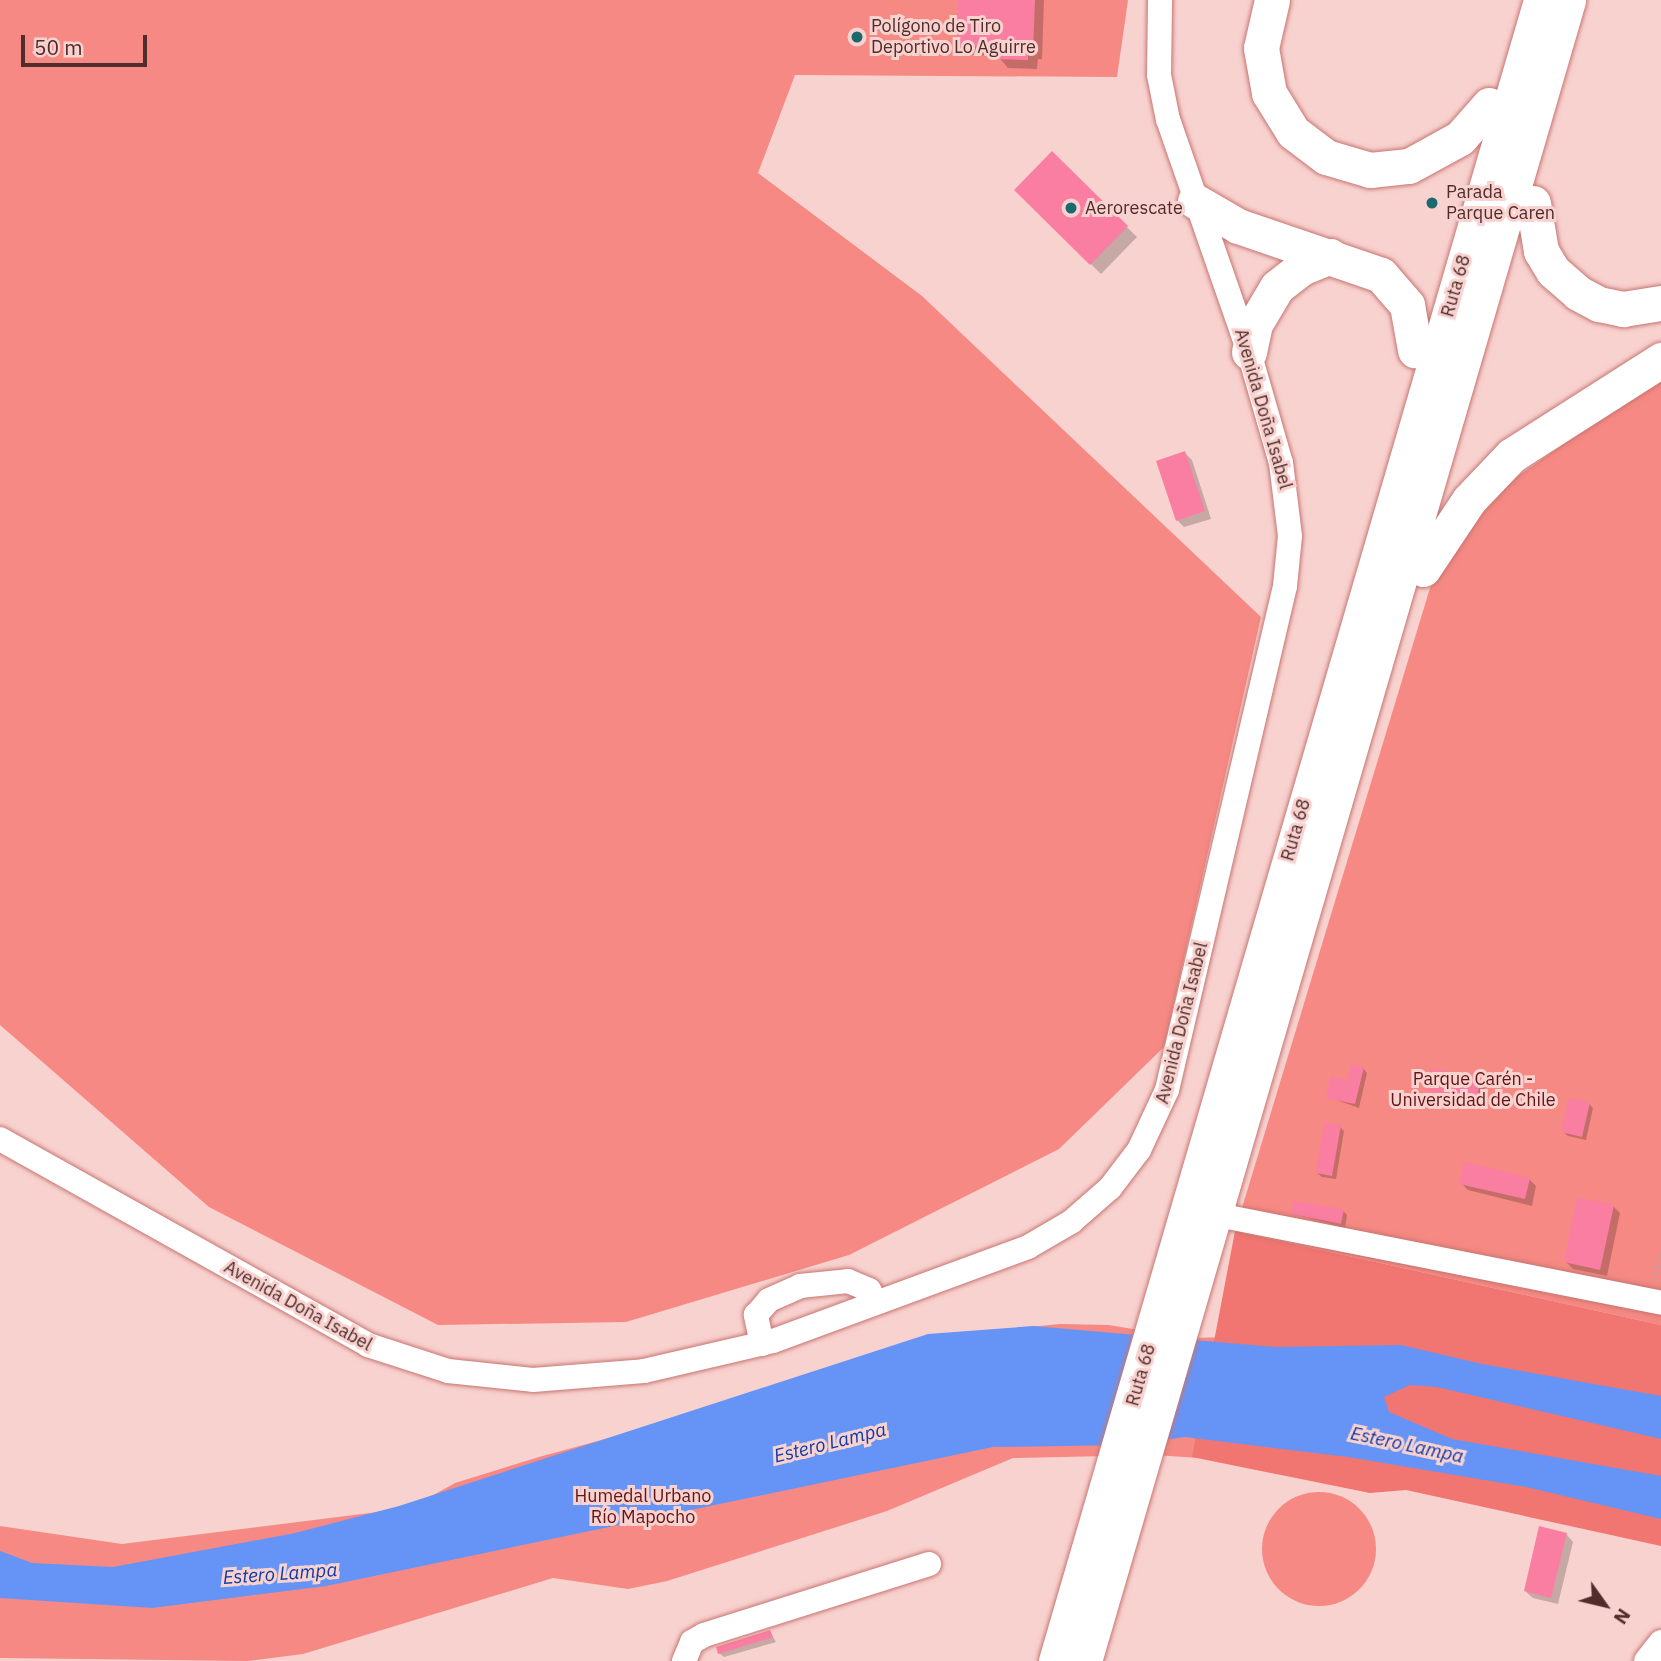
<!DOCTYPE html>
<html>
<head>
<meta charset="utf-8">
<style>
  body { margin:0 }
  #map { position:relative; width:1661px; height:1661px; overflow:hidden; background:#f8d2cf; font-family:"IBM Plex Sans",sans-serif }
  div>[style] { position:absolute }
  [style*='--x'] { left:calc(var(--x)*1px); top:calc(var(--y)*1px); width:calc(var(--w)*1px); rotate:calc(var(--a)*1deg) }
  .green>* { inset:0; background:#f68983 }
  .round { border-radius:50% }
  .forest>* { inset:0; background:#f17570 }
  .water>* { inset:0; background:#6694f6 }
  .shadow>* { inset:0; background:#0003 }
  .building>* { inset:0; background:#fa7ea1 }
  .path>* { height:2.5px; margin-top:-1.25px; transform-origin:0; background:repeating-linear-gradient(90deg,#c39e9b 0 3.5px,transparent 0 7px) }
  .roads { filter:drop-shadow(0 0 2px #c87571) drop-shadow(0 0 2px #c87571) }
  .minor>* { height:24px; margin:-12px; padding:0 12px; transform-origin:12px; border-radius:12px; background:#fff }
  .highway>* { height:35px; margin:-17.5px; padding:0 17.5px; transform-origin:17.5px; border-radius:17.5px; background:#fff }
  .dots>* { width:19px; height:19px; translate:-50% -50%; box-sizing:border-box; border:4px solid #f8d2cf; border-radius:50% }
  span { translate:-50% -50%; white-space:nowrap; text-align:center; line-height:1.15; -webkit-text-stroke:6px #f8d2cf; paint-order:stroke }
  .poi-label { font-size:18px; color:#502c2a }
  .left { translate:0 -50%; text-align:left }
  .street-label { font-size:18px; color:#502c2a }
  .park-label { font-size:18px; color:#621417 }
  .water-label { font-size:19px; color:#0f3aa9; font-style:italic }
  .north { position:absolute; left:1570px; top:1570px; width:70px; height:70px; -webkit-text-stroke:5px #f8d2cf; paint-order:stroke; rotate:124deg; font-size:19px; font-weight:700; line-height:28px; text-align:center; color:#502c2a }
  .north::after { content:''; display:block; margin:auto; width:24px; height:32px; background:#502c2a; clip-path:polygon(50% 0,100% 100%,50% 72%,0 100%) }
  .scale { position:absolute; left:21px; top:35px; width:126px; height:32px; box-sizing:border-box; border:4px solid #502c2a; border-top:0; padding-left:9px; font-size:21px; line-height:24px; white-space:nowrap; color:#502c2a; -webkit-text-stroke:5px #f8d2cf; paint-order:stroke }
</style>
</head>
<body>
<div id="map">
  <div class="green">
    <div style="clip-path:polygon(0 0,1128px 0,1117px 77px,795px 75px,758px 173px,922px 296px,1261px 617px,1164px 1047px,1059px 1149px,849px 1255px,626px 1322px,438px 1325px,209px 1207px,0 1025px)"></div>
    <div style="clip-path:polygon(1661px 376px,1661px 1325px,1235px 1231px,1430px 588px,1495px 492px)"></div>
    <div style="clip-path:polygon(1060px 1324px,1109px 1325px,1187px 1338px,1236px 1337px,1312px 1465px,1153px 1455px,1013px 1458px,887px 1511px,667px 1581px,628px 1589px,553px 1578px,303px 1654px,248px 1661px,0 1658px,0 1526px,122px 1544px,410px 1508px,455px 1483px,539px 1457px,1009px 1329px)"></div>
    <div class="round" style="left:1262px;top:1492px;width:114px;height:114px"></div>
  </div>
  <div class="forest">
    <div style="clip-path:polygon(1235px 1231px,1661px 1325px,1661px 1546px,1406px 1490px,1370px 1493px,1192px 1457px)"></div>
  </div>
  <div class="water">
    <div style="clip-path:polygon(1033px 1326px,1276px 1347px,1401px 1345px,1482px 1364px,1661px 1396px,1661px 1439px,1437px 1387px,1410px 1385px,1384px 1397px,1389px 1412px,1452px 1439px,1661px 1476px,1661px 1519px,1526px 1487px,1348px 1457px,1185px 1437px,1129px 1445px,993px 1447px,326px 1586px,152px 1608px,0 1598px,0 1551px,32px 1563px,113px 1567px,295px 1533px,399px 1506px,928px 1334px)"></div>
  </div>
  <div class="shadow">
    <div style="clip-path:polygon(960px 0,1044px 0,1042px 59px,1038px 59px,1037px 69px,1008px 68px,998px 56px,968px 55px,958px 45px)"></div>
    <div style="clip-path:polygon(1052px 154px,1137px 237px,1101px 274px,1016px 190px)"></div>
    <div style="clip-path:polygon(1185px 453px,1192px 460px,1211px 519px,1184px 527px,1177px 520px)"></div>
    <div style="clip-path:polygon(1363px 1068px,1367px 1073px,1359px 1108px,1328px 1097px)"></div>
    <div style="clip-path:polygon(1481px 1080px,1485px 1085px,1481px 1104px,1428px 1089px)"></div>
    <div style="clip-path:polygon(1589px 1104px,1593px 1108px,1586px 1140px,1568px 1136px,1563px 1132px)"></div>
    <div style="clip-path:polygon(1340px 1127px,1344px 1131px,1336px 1179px,1322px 1177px,1317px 1173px)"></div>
    <div style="clip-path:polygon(1529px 1179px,1536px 1186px,1532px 1206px,1468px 1190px,1461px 1183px)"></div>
    <div style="clip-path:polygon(1613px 1206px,1620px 1213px,1607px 1276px,1573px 1269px,1566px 1262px)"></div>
    <div style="clip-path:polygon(1343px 1211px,1347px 1215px,1345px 1228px,1293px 1214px)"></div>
    <div style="clip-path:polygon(1566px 1534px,1573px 1542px,1558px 1604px,1533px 1598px,1525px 1591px)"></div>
    <div style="clip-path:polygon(770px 1632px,776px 1642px,724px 1657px,719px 1653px)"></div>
  </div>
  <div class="building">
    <div style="clip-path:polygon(958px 0,1035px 0,1033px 50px,1028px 50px,1028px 60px,996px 59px,997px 47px,956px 46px)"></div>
    <div style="clip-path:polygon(1052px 151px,1128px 226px,1090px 265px,1014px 190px)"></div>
    <div style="clip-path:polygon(1185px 451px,1205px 511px,1176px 521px,1156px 461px)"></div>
    <div style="clip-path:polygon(1351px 1064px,1364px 1067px,1355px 1104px,1326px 1098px,1331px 1076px,1347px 1080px)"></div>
    <div style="clip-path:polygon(1431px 1068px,1481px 1079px,1476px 1101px,1426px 1090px)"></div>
    <div style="clip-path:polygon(1569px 1098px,1590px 1102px,1582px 1137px,1561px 1132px)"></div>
    <div style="clip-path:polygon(1324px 1123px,1341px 1125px,1332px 1176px,1316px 1173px)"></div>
    <div style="clip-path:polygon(1464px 1162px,1530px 1178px,1525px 1199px,1459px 1184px)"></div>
    <div style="clip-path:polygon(1577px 1197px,1614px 1205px,1600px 1270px,1564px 1262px)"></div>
    <div style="clip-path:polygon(1293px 1201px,1344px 1209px,1341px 1224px,1291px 1214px)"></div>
    <div style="clip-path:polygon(1539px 1526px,1567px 1533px,1551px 1598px,1524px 1591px)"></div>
    <div style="clip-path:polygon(770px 1630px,773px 1637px,718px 1654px,716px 1647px)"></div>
  </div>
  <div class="path">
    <div style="--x:1654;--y:1282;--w:35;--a:-78"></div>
  </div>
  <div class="roads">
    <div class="minor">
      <div style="--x:0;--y:1139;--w:422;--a:29.2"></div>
      <div style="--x:368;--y:1345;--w:84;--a:18"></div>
      <div style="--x:448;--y:1371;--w:85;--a:6"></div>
      <div style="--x:533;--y:1380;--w:111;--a:-4.6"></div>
      <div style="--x:644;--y:1371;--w:132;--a:-13.1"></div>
      <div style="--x:773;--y:1341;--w:272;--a:-20.2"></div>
      <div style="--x:1028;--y:1247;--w:50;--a:-30.2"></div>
      <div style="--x:1071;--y:1222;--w:52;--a:-41.1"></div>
      <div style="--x:1110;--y:1188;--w:48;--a:-52.7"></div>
      <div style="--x:1139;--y:1150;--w:66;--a:-65"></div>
      <div style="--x:1167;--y:1090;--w:518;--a:-76.82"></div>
      <div style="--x:1285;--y:586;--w:50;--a:-84.3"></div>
      <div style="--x:1290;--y:536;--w:74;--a:-97"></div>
      <div style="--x:1281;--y:463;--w:116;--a:-106.1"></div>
      <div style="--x:1249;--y:352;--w:246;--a:-109.2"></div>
      <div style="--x:1168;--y:120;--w:46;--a:-101.3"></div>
      <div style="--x:1159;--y:75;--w:75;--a:-89.2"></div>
      <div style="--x:1213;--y:1214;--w:457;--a:11.2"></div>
      <div style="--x:762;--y:1344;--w:30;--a:-102"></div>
      <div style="--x:756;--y:1315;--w:20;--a:-49"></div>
      <div style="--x:769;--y:1300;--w:34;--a:-24"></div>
      <div style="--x:800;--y:1286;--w:48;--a:-5.9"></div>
      <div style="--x:848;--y:1281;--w:23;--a:23"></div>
      <div style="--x:869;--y:1290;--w:14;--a:60"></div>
      <div style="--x:684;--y:1661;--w:21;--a:-67"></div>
      <div style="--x:692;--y:1642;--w:14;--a:-30"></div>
      <div style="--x:704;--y:1635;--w:236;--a:-17.5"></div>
      <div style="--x:1646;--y:1661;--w:24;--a:-52"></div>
    </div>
    <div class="highway">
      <div style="--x:1272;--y:0;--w:49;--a:102.9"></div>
      <div style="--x:1261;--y:48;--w:46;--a:79.9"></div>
      <div style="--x:1269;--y:93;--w:46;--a:58.4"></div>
      <div style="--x:1293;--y:132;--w:41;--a:37.1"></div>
      <div style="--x:1326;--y:157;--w:46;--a:16.5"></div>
      <div style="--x:1370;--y:170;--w:39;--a:-6"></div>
      <div style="--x:1409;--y:166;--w:58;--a:-28.8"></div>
      <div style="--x:1460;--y:138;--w:44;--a:-48.7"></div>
      <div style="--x:1195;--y:201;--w:50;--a:30.2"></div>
      <div style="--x:1238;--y:226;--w:151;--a:18.9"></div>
      <div style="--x:1381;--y:275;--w:40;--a:49"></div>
      <div style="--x:1407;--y:305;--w:46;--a:79.9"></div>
      <div style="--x:1533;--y:203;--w:49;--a:80.5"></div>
      <div style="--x:1541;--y:251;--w:23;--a:59"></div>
      <div style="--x:1553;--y:271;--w:33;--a:41"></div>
      <div style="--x:1578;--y:293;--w:24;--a:28"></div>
      <div style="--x:1599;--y:304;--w:25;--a:12"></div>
      <div style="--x:1623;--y:309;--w:38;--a:-9"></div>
      <div style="--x:1249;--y:352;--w:29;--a:-78"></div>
      <div style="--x:1255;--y:324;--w:43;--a:-59.3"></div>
      <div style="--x:1277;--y:287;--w:31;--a:-38"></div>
      <div style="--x:1301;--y:268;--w:32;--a:-22"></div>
      <div style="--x:1423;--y:569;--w:83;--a:-56.3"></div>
      <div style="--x:1469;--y:500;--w:62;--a:-46.3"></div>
      <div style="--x:1512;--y:455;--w:177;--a:-32.5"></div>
      <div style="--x:1056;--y:1661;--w:1730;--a:-73.72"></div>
      <div style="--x:1084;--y:1661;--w:1730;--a:-73.75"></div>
    </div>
  </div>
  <div class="dots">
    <div style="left:857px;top:37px;background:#1c686f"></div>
    <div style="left:1432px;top:203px;background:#1c686f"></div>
    <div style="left:1071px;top:208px;background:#1c686f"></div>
  </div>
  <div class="poi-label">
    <span class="left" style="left:871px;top:37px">Polígono de Tiro<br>Deportivo Lo Aguirre</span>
    <span class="left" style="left:1446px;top:203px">Parada<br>Parque Caren</span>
    <span class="left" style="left:1085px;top:208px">Aerorescate</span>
  </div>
  <div class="street-label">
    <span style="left:1456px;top:286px;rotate:-74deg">Ruta 68</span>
    <span style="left:1263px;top:409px;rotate:74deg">Avenida Doña Isabel</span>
    <span style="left:1296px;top:830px;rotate:-74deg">Ruta 68</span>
    <span style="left:1182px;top:1023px;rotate:-76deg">Avenida Doña Isabel</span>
    <span style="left:298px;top:1306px;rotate:29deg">Avenida Doña Isabel</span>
    <span style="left:1141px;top:1375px;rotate:-74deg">Ruta 68</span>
  </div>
  <div class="park-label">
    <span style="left:1473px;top:1090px">Parque Carén -<br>Universidad de Chile</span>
    <span style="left:643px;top:1507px">Humedal Urbano<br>Río Mapocho</span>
  </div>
  <div class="water-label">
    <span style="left:830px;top:1443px;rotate:-14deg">Estero Lampa</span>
    <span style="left:1407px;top:1445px;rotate:12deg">Estero Lampa</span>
    <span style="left:280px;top:1574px;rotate:-4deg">Estero Lampa</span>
  </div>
  <div class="north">N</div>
  <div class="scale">50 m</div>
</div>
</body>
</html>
